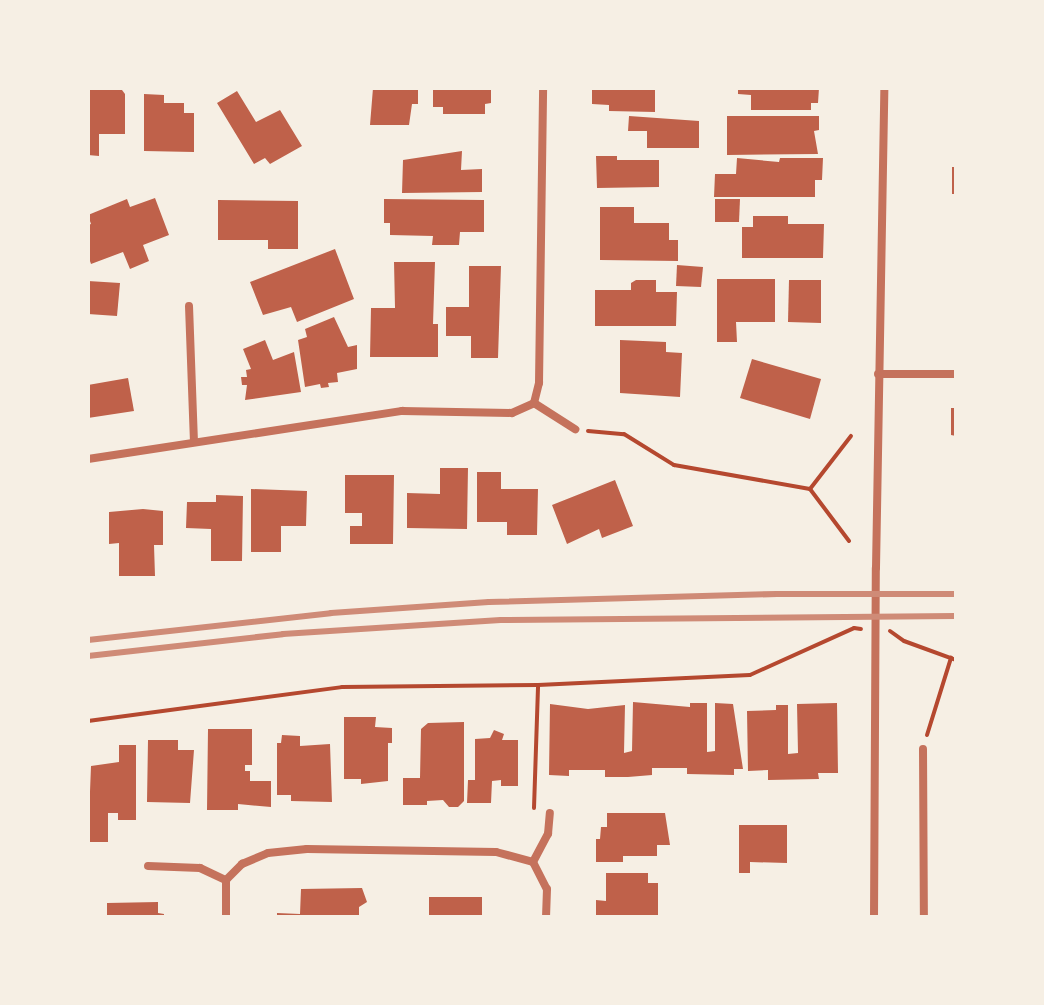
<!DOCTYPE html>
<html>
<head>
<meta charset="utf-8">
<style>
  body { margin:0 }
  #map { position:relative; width:1044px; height:1005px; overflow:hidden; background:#f6efe4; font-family:Barlow,sans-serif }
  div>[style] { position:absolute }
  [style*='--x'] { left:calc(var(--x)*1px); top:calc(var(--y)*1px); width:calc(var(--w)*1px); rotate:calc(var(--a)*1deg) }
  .building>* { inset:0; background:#bf614a }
  .path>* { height:4px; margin:-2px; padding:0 2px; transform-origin:2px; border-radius:2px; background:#b5482f }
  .minor>* { height:8px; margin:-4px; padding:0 4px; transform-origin:4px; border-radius:4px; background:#c5725c }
  .rail>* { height:6px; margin:-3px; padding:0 3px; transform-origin:3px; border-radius:3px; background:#cf8b77 }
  span { translate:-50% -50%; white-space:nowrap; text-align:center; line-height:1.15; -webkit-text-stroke:6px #f6efe4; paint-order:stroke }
  .frame { position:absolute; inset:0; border:90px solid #f6efe4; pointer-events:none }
</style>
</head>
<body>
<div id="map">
  <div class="building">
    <div style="clip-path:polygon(88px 88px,122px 90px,125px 94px,125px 134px,99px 134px,99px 156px,88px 155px)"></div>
    <div style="clip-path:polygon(373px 88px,418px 88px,418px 104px,412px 104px,409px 125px,370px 125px)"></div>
    <div style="clip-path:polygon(433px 88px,491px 88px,491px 103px,485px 104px,485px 114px,443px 114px,443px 107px,433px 107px)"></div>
    <div style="clip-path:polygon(592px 88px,655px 88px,655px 112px,609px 111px,609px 105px,592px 104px)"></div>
    <div style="clip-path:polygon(738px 88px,819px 88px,818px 103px,811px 103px,811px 110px,751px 110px,751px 95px,738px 94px)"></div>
    <div style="clip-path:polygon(237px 91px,256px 122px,280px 110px,302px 146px,270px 164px,265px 158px,254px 164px,217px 103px)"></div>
    <div style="clip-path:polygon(144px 94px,164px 95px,164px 103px,184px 103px,184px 113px,194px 113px,194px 152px,144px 151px)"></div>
    <div style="clip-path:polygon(629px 116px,699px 121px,699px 148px,647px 148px,647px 131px,628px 131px)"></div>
    <div style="clip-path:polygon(727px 116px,819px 116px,819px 130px,814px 131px,818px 154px,727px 155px)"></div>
    <div style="clip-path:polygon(462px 151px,461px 170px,482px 169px,482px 192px,402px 193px,403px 160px)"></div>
    <div style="clip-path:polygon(596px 156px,617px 156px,617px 160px,659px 160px,659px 187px,597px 188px)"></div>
    <div style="clip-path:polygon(737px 158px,779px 162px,780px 158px,823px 158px,822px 180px,815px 180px,815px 197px,714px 197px,715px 174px,736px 174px)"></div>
    <div style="clip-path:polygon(952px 167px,956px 167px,956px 194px,952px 194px)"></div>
    <div style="clip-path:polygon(155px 198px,169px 235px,143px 245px,149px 261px,130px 269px,123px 252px,91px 264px,88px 255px,88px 225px,91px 224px,88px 215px,127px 199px,130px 207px)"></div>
    <div style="clip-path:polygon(384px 199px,484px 200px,484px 232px,460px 232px,459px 245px,432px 245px,433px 236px,390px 235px,390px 223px,384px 223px)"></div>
    <div style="clip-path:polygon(715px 199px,740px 199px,739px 222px,715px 222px)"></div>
    <div style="clip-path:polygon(218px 200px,298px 201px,298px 249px,268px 249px,268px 240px,218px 240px)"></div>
    <div style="clip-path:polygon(600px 207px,634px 207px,634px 223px,669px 223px,669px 240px,678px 240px,678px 261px,600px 260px)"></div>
    <div style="clip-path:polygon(753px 216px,788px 216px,788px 224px,824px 224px,823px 258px,742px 258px,742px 227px,753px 227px)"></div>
    <div style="clip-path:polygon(335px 249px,354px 299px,297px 322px,291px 307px,263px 315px,250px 282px)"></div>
    <div style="clip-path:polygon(394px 262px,435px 262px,433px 324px,438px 324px,438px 357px,370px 357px,371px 308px,395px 308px)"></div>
    <div style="clip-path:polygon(677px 265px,703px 267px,701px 287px,676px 286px)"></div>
    <div style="clip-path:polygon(469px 266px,501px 266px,498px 358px,471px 358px,471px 336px,446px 336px,446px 307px,469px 307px)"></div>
    <div style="clip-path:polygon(717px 279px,775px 279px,775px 322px,736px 322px,737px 342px,717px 342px)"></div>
    <div style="clip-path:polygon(636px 280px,656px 280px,656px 292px,677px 292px,676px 326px,595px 326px,595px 290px,631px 290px,631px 283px)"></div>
    <div style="clip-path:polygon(789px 280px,821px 280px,821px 323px,788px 322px)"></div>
    <div style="clip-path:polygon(88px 281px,120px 283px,117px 316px,88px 314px)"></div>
    <div style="clip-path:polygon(334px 317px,348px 347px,357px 345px,357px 369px,337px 373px,338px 382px,328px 383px,329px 387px,321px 388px,320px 384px,305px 387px,298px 340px,307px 337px,305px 329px)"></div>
    <div style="clip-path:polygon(265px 340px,273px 360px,294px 352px,301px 392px,245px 400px,247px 385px,242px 385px,241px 377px,247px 377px,246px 370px,251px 369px,243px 349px)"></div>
    <div style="clip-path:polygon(620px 340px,666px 342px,666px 352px,682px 353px,680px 397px,620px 393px)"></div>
    <div style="clip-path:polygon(752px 359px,821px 379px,810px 419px,740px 398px)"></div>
    <div style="clip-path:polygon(128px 378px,134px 411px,88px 418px,88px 385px)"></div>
    <div style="clip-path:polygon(951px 408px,956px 408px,956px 436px,951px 435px)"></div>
    <div style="clip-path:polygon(440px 468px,468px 468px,467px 529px,407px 528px,407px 493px,440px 494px)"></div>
    <div style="clip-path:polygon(477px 472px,501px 472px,501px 489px,538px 489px,537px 535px,507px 535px,507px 522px,477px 522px)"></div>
    <div style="clip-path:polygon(345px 475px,394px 475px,393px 544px,350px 544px,350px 526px,362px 526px,362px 513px,345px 513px)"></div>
    <div style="clip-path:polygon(615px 480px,633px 526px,602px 538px,599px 529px,567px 544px,552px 505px)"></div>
    <div style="clip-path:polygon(251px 489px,307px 491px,306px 526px,281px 526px,281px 552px,251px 552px)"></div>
    <div style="clip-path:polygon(216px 495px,243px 496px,242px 561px,211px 561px,211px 529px,186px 528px,187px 502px,216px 502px)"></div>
    <div style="clip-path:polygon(143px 509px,163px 511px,163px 545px,154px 545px,155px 576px,119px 576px,119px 543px,109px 544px,109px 512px)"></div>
    <div style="clip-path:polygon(633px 702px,690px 707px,690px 703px,707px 703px,707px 752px,715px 751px,715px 703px,733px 704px,743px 769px,734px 769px,734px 775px,687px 774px,687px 768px,652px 768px,652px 775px,628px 777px,605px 777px,605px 770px,569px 770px,569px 776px,549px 775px,550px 704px,588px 709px,625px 705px,624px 753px,632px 751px)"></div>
    <div style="clip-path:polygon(837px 703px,838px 773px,818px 773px,819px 779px,768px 780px,768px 770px,748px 771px,747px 711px,776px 710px,776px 705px,788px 705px,788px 754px,798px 753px,797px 704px)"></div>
    <div style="clip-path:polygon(344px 717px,376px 717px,375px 727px,392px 728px,392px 743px,388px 743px,388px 781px,361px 784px,361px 779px,344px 779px)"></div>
    <div style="clip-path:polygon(464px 722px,464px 801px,458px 807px,449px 807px,443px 800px,427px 801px,427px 805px,403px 805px,403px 778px,420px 778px,421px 729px,428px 723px)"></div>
    <div style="clip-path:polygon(208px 729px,252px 729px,252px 765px,245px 765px,245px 771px,250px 771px,250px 781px,271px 781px,271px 807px,238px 804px,238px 810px,207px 810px)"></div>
    <div style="clip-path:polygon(494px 730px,504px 734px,502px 740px,518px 740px,518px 786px,501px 786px,501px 780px,492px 781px,491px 803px,467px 803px,468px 780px,475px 780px,475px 739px,490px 738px)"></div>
    <div style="clip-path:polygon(282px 735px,300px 736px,300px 746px,330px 744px,332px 802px,291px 801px,291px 795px,277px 795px,277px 743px,281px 743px)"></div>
    <div style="clip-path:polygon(148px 740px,178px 740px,178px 750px,194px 750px,190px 803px,147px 802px)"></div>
    <div style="clip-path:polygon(119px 745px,136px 745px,136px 820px,118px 820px,118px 813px,108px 813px,108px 842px,88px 842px,91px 766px,119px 762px)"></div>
    <div style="clip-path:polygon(607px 813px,665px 813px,670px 845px,657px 845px,657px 856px,623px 856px,623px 862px,596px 862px,596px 839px,600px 839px,601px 827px,607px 827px)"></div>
    <div style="clip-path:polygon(739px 825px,787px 825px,787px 863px,750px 862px,750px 873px,739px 873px)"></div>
    <div style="clip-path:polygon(606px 873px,648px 873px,648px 883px,658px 883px,658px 917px,596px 917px,596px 900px,606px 901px)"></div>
    <div style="clip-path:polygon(362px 888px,367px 902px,359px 907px,359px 917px,277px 917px,277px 913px,300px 914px,301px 889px)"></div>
    <div style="clip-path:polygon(429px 897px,482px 897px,482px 917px,429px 917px)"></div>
    <div style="clip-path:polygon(158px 902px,158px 913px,164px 914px,164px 917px,107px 917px,107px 903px)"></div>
  </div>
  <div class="path">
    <div style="--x:588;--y:431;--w:36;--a:5"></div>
    <div style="--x:624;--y:434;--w:59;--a:31.8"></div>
    <div style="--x:674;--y:465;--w:138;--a:10"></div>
    <div style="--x:810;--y:489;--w:65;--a:53.1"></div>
    <div style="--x:810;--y:489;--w:67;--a:-52.3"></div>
    <div style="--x:890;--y:631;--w:17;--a:36"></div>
    <div style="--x:904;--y:641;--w:55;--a:20.1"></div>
    <div style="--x:88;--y:721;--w:256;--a:-7.6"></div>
    <div style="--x:342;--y:687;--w:196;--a:-0.6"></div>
    <div style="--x:538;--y:685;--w:212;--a:-2.7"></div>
    <div style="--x:750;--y:675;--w:114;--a:-24.3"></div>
    <div style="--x:854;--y:628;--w:7;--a:8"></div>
    <div style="--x:927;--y:735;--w:81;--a:-72.7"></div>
    <div style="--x:534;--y:808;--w:123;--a:-88.1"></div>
  </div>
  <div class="minor">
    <div style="--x:189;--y:306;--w:135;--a:87.9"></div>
    <div style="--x:878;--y:374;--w:78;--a:0"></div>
    <div style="--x:534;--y:403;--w:49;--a:32.4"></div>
    <div style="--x:88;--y:459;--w:318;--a:-8.7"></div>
    <div style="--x:402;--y:411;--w:110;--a:1"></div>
    <div style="--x:512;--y:413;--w:24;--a:-24"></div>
    <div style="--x:534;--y:403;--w:21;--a:-76"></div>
    <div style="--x:539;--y:383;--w:295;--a:-89.2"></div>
    <div style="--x:923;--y:749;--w:168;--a:89.7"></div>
    <div style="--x:533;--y:862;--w:32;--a:-62"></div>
    <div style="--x:548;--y:834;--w:21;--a:-85"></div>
    <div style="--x:148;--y:866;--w:52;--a:2.2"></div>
    <div style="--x:200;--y:868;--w:29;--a:25"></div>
    <div style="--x:226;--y:917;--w:37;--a:-90"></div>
    <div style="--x:226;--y:880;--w:23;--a:-45"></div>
    <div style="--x:242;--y:864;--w:28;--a:-23"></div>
    <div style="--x:268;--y:853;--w:39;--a:-6"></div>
    <div style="--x:307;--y:849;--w:189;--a:0.9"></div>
    <div style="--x:496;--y:852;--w:38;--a:15"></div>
    <div style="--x:533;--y:862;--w:30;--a:63"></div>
    <div style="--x:547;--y:889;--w:28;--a:92"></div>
    <div style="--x:874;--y:917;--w:349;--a:-89.7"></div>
    <div style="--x:876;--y:568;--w:480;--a:-89"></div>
  </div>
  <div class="rail">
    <div style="--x:88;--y:640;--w:244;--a:-6.3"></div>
    <div style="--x:331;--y:613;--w:158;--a:-4"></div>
    <div style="--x:489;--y:602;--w:288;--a:-1.6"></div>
    <div style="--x:777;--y:594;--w:179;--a:0"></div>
    <div style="--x:88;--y:656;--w:196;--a:-6.4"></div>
    <div style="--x:283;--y:634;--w:218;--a:-3.7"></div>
    <div style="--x:501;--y:620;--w:455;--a:-0.5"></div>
  </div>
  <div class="frame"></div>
</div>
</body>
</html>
